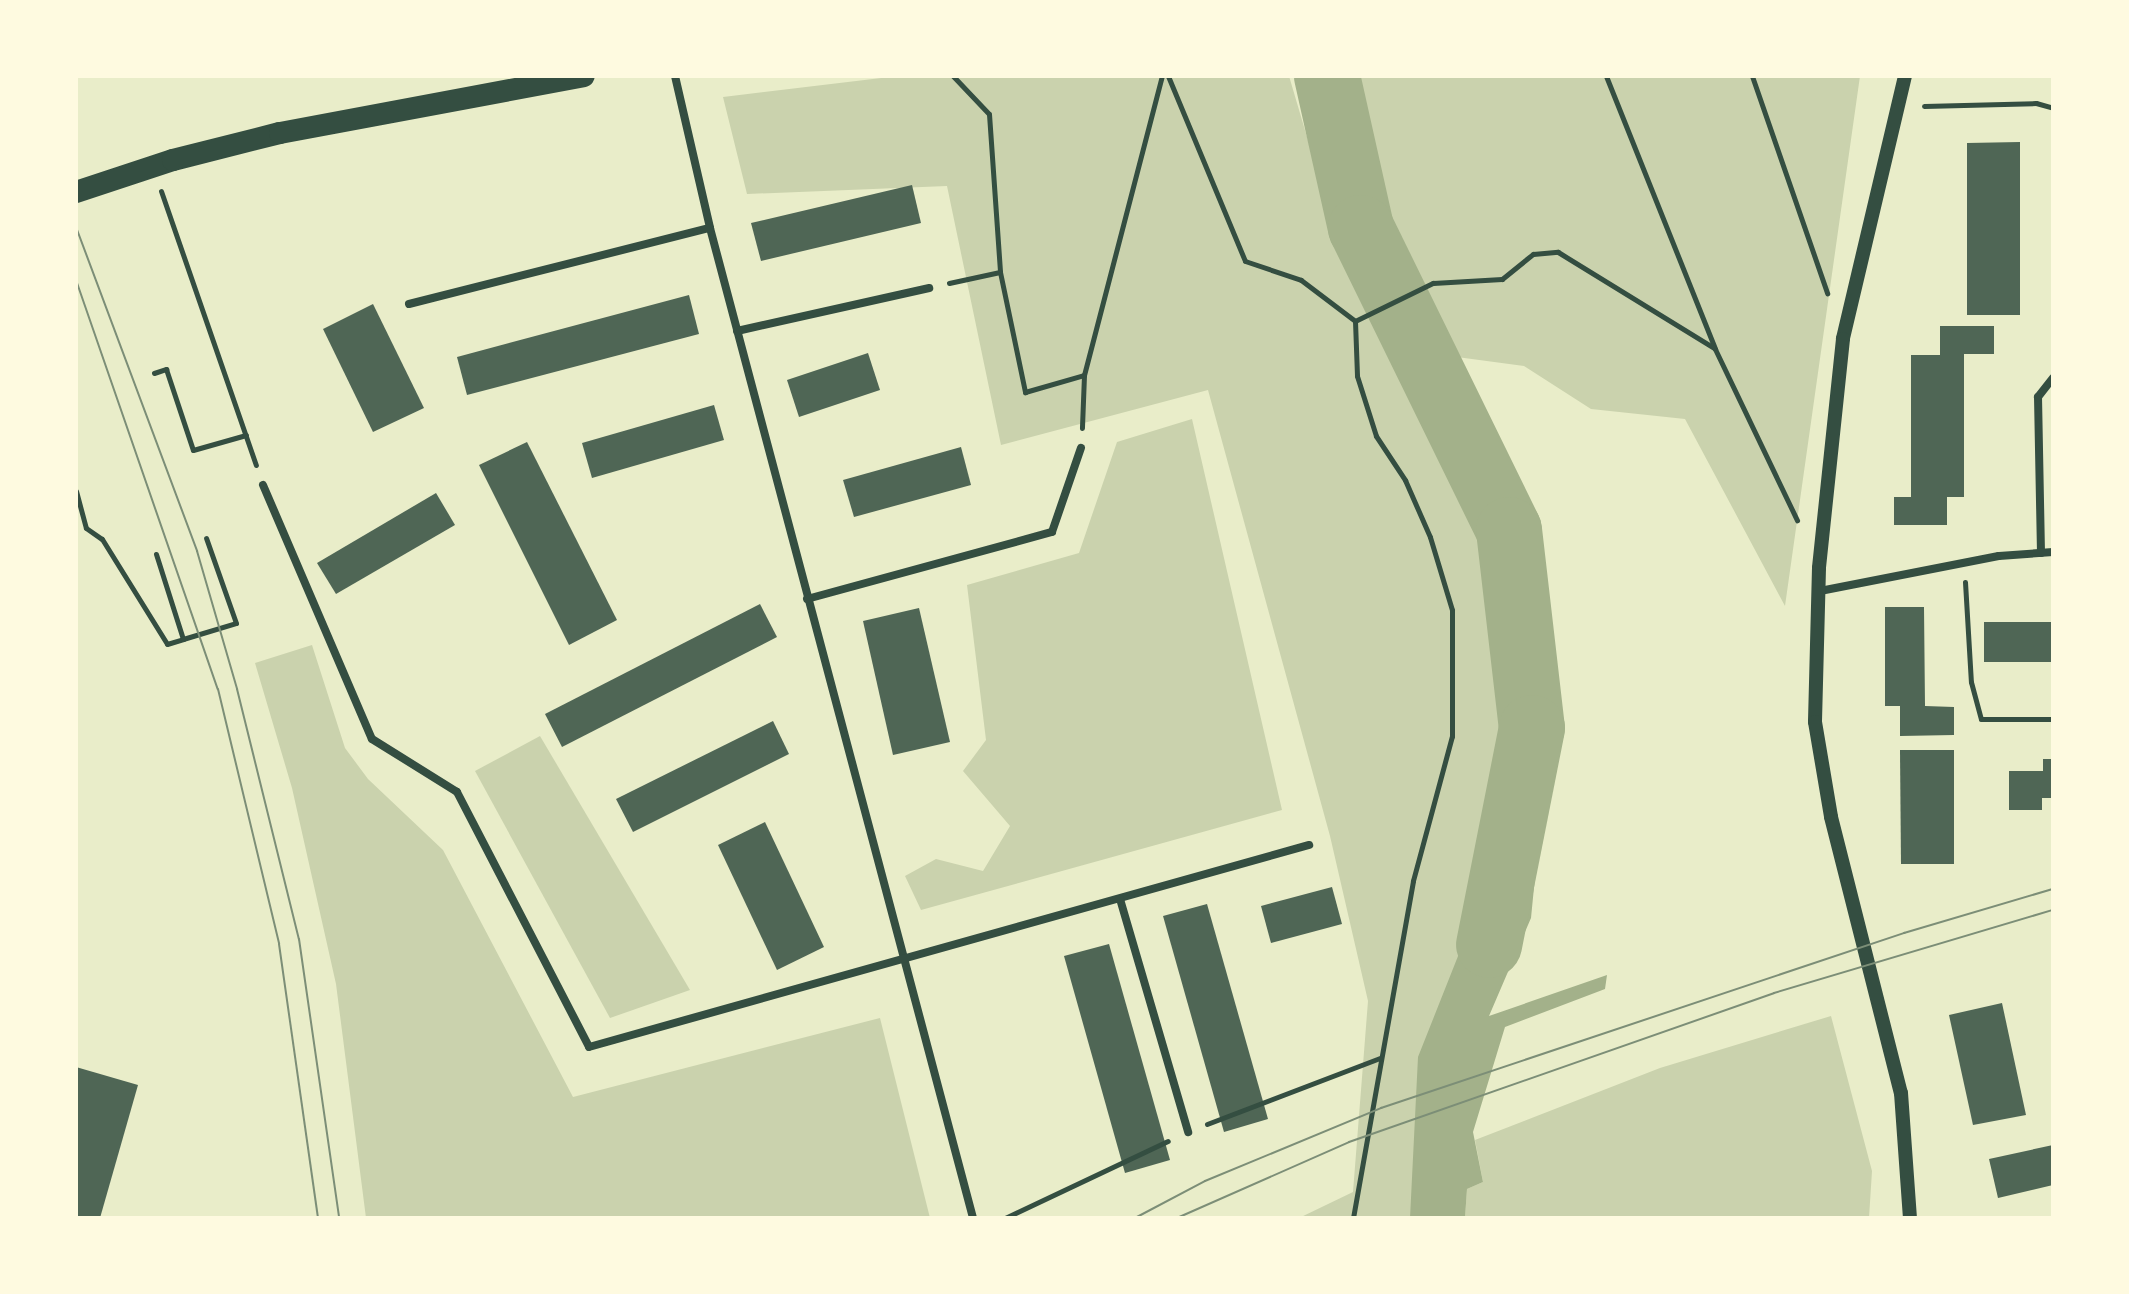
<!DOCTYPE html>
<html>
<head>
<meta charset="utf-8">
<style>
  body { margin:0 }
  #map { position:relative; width:2129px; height:1294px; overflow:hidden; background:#e9edc9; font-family:"IBM Plex Serif",serif }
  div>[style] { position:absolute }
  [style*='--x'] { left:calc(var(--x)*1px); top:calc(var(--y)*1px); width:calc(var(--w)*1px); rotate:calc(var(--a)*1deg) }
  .green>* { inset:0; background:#cad2ad }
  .water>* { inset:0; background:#a3b18a }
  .river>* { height:66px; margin:-33px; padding:0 33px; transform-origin:33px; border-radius:33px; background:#a3b18a }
  .building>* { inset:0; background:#4f6655 }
  .path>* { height:5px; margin:-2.5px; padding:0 2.5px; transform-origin:2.5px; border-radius:2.5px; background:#344e41 }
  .minor>* { height:8px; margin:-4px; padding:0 4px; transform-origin:4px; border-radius:4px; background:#344e41 }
  .tertiary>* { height:14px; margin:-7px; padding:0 7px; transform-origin:7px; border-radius:7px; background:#344e41 }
  .trunk>* { height:22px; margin:-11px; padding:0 11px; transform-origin:11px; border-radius:11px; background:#344e41 }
  .tram>* { height:2px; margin:-1px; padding:0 1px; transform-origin:1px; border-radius:1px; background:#7c8e77 }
  span { translate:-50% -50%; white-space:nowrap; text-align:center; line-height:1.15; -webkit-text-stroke:6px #fefae0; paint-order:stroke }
  .frame { position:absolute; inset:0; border:78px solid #fefae0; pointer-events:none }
</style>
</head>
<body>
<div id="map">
  <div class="green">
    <div style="clip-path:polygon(898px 76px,1289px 76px,1328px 208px,1489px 539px,1514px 771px,1435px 1034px,1417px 1218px,1299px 1218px,1353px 1192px,1368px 1001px,1330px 836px,1208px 390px,1001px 445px,947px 186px,747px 194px,723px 97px)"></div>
    <div style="clip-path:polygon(1337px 76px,1860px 76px,1785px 606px,1685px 419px,1591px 409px,1524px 366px,1442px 355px,1403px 287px)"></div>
    <div style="clip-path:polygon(1192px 419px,1282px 810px,921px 910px,905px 876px,936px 859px,983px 871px,1010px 826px,963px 771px,986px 740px,967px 585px,1079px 553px,1117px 442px)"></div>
    <div style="clip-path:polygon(312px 645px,345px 748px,368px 779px,443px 850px,573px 1097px,880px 1018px,930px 1218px,366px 1218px,336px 984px,292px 788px,255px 663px)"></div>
    <div style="clip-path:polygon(540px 736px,690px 990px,610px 1018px,475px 771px)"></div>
    <div style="clip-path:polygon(1831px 1016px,1872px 1171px,1869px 1218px,1465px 1218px,1467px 1189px,1483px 1182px,1475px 1140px,1660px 1068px)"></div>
  </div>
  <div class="water">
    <div style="clip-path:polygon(1300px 76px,1360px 76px,1383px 183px,1331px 191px)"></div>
    <div style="clip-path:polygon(1486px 856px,1537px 857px,1531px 918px,1489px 1016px,1607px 975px,1605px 989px,1505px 1027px,1473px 1132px,1483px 1182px,1467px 1189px,1465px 1218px,1410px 1218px,1418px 1057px,1464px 941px)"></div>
  </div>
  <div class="river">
    <div style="--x:1327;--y:76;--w:156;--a:77.4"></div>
    <div style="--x:1361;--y:228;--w:336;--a:63.9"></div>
    <div style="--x:1509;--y:530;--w:199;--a:83.4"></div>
    <div style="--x:1532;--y:728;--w:221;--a:101.2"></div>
  </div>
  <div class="building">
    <div style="clip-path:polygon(2020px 142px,2020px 315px,1967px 315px,1967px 143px)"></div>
    <div style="clip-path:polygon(912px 185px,921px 223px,761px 261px,751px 223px)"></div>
    <div style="clip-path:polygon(689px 295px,699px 334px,467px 395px,457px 357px)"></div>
    <div style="clip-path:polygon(373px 304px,424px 408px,373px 432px,323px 329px)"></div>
    <div style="clip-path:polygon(1940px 326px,1994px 326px,1994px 354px,1964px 354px,1964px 497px,1947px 497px,1947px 525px,1894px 525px,1894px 497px,1911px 497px,1911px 355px,1940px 355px)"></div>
    <div style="clip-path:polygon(868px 353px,880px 390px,799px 417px,787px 380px)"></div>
    <div style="clip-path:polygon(714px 405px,724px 440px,592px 478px,582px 443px)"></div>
    <div style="clip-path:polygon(527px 442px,617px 620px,569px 645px,479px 465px)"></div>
    <div style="clip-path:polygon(961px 447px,971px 485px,854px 517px,843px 480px)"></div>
    <div style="clip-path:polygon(436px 493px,455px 525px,336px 594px,317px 563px)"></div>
    <div style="clip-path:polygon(760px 604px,777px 637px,562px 747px,545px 714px)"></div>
    <div style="clip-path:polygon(1885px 607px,1924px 607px,1925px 706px,1954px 707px,1954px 735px,1900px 736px,1900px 706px,1885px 706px)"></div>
    <div style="clip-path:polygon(919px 608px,950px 742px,893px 755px,863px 621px)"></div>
    <div style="clip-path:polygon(1984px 622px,2053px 622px,2053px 662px,1984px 662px)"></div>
    <div style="clip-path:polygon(773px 721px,789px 754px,633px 832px,616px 799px)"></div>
    <div style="clip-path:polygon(1900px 750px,1954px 750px,1954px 864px,1901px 864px)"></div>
    <div style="clip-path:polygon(2043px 759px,2053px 759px,2053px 798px,2042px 798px,2042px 810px,2009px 810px,2009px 771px,2043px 771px)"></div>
    <div style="clip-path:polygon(765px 822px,824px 947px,777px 970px,718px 845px)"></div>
    <div style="clip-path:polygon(1332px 887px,1342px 924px,1271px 943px,1261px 906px)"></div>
    <div style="clip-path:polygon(1207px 904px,1268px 1119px,1224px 1132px,1163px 916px)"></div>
    <div style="clip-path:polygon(1109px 944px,1170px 1160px,1125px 1173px,1064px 956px)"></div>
    <div style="clip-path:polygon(2002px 1003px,2026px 1115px,1973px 1125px,1949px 1015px)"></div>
    <div style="clip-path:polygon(76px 1067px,138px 1085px,100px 1218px,76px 1218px)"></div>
    <div style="clip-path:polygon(2053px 1145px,2053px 1185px,1998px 1198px,1989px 1159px)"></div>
  </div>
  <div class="path">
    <div style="--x:953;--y:76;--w:52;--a:46.5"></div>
    <div style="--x:989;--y:114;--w:158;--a:86"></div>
    <div style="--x:1000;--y:272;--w:123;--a:78.2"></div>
    <div style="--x:1025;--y:392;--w:61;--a:-16.1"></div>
    <div style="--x:1084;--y:375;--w:53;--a:92.2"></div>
    <div style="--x:1168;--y:76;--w:200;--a:67.4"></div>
    <div style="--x:1245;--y:261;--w:59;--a:18.7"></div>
    <div style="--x:1301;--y:280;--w:68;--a:37.2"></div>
    <div style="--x:1355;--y:321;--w:55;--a:87.9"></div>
    <div style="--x:1357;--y:376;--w:63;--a:72.4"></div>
    <div style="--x:1376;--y:436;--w:53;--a:56.6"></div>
    <div style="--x:1405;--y:480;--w:62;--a:66.3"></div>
    <div style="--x:1430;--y:537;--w:76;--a:73.2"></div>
    <div style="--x:1452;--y:610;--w:126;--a:90"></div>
    <div style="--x:1452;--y:736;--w:150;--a:105.1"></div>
    <div style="--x:1413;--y:881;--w:342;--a:100.1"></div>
    <div style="--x:1606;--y:76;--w:294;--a:68.2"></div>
    <div style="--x:1715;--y:349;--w:190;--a:64.4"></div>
    <div style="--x:1752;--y:76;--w:230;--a:70.9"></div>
    <div style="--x:1924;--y:106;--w:112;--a:-1.5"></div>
    <div style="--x:2036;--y:103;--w:18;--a:16"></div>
    <div style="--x:161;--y:191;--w:290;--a:70.9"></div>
    <div style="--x:949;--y:283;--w:52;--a:-12.2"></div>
    <div style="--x:1355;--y:321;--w:87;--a:-26"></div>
    <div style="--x:1433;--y:283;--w:69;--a:-3.3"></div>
    <div style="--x:1502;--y:279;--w:40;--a:-39"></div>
    <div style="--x:1533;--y:254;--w:25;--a:-5"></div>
    <div style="--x:1558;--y:252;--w:183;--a:31.6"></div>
    <div style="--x:154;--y:373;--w:13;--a:-18"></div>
    <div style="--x:166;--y:369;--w:85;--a:71.6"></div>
    <div style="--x:193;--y:450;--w:55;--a:-15.8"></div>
    <div style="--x:1084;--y:375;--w:309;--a:-75.4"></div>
    <div style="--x:76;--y:491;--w:38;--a:75"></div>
    <div style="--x:86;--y:528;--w:19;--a:35"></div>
    <div style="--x:102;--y:539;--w:123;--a:58.2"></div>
    <div style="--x:167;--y:644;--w:17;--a:-17"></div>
    <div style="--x:156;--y:554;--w:89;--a:72.4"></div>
    <div style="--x:183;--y:639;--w:55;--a:-16.8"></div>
    <div style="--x:236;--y:623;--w:90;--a:-109.4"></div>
    <div style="--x:1965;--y:582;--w:100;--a:86.6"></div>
    <div style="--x:1971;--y:682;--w:38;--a:75"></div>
    <div style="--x:1981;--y:719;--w:72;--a:0"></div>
    <div style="--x:1207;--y:1124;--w:185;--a:-20.9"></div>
    <div style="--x:1005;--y:1218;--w:180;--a:-25.3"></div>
  </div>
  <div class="minor">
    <div style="--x:675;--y:76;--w:156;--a:77"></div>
    <div style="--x:710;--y:228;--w:1024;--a:75.12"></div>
    <div style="--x:409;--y:304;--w:310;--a:-14.2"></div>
    <div style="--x:737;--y:331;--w:197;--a:-12.6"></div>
    <div style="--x:263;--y:485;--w:276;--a:66.8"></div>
    <div style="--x:372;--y:739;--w:100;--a:31.9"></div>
    <div style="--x:457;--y:792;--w:287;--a:62.6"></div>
    <div style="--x:589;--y:1047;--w:748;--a:-15.67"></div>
    <div style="--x:2041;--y:553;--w:156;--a:-91.1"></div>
    <div style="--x:2038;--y:397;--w:24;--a:-52"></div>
    <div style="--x:1820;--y:591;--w:182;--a:-11.1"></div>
    <div style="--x:1999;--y:556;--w:54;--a:-4.2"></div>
    <div style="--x:807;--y:599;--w:254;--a:-15.3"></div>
    <div style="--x:1052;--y:532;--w:89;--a:-71"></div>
    <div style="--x:1120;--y:899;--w:243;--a:73.7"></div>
  </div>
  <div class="tertiary">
    <div style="--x:1905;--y:76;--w:270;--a:103.3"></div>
    <div style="--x:1843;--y:339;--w:230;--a:96"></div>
    <div style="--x:1819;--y:568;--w:154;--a:91.5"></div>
    <div style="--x:1815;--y:722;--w:96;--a:80.4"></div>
    <div style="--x:1831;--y:817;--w:285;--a:75.8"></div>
    <div style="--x:1901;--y:1093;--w:125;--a:85.9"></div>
  </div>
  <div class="trunk">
    <div style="--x:76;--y:192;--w:102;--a:-18.3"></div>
    <div style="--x:173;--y:160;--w:110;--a:-14.2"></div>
    <div style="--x:280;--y:133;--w:309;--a:-10.6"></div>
  </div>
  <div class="tram">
    <div style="--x:76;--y:227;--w:346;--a:69.5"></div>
    <div style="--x:197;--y:551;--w:144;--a:73.8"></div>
    <div style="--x:237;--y:689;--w:258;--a:76.1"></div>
    <div style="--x:299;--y:939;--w:282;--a:81.8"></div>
    <div style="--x:76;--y:280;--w:433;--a:70.9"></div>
    <div style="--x:218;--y:689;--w:262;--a:76.5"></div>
    <div style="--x:279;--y:944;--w:277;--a:81.9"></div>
    <div style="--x:1135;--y:1218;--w:79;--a:-27.9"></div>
    <div style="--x:1205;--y:1181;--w:191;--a:-22.5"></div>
    <div style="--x:1381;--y:1108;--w:552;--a:-18.5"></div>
    <div style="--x:1904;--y:933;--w:155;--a:-16.5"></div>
    <div style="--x:1177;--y:1218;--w:188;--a:-23.8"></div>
    <div style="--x:1349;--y:1142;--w:450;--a:-19.3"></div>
    <div style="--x:1774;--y:993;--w:291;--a:-16.6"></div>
  </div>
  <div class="frame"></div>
</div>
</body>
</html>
